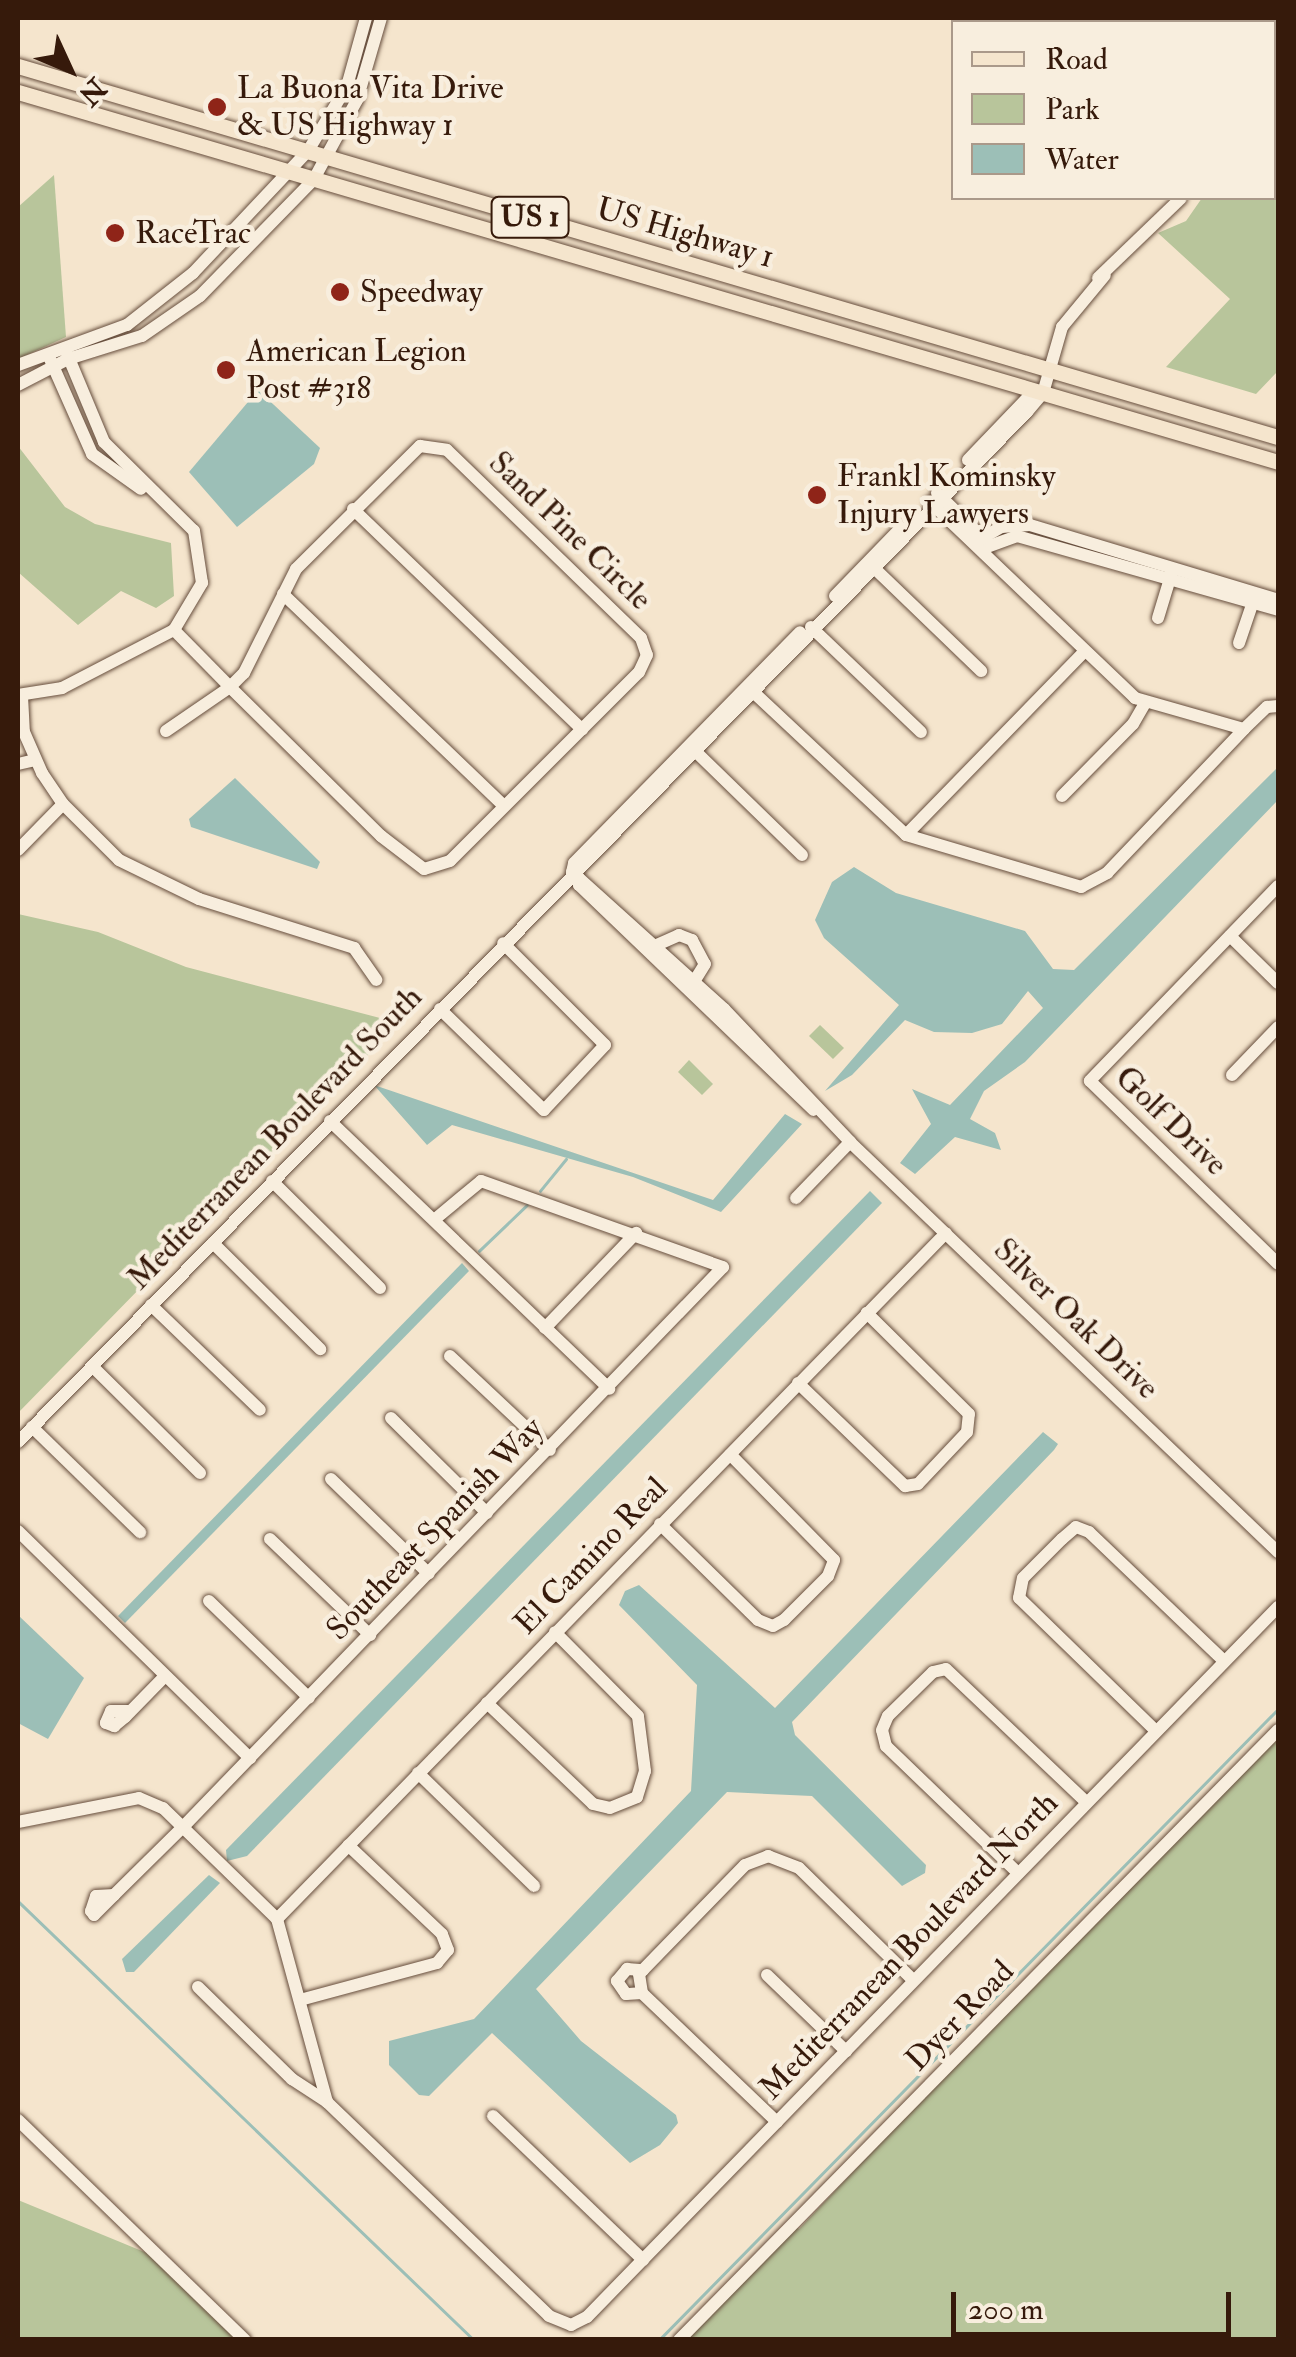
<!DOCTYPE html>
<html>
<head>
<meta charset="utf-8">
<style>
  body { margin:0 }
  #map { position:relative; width:1296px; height:2357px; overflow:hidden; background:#f5e5cd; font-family:"IM FELL Double Pica",serif }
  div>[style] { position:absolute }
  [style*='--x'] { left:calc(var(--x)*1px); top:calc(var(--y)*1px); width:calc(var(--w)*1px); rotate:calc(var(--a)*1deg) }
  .green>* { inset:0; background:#b8c59b }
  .water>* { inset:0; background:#9cbfb7 }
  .stream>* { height:2.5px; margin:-1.25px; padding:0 1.25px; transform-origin:1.25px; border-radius:1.25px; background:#9cbfb7 }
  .roads { filter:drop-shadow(0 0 2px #664d3c) drop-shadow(0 0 2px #664d3c) }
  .minor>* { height:12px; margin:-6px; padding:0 6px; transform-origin:6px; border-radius:6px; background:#f8eede }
  .major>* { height:15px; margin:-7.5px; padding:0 7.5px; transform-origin:7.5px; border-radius:7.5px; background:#f5e5cd }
  .dots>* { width:28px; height:28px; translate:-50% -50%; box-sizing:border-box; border:5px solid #f8eede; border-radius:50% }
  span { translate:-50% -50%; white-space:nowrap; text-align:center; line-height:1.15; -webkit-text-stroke:9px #f8eede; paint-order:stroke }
  .shield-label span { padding:2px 8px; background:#f8eede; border:2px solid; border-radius:8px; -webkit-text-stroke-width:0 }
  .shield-label { font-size:30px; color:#361a0b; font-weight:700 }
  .poi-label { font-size:32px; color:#361a0b }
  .left { translate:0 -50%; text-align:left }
  .street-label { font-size:32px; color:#361a0b }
  .frame { position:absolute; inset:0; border:20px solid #361a0b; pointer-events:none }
  .legend { position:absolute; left:951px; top:20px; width:325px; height:180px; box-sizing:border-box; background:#f8eede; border:2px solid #aa998a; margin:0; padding:12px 18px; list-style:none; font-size:30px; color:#361a0b }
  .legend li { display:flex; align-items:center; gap:20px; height:50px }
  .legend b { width:50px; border:2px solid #aa998a }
  .north { position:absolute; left:20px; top:20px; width:100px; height:100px; -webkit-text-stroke:8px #f8eede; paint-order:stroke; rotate:134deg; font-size:28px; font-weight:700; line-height:40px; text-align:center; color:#361a0b }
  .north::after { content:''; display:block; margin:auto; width:35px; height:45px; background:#361a0b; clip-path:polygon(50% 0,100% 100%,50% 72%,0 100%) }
  .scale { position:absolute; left:951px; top:2292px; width:280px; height:45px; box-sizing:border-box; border:5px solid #361a0b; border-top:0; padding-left:12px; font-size:30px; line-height:35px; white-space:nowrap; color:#361a0b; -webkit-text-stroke:8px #f8eede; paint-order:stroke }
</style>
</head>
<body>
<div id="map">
  <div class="green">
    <div style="clip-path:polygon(1278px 135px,1278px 371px,1256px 394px,1166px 367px,1230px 299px,1158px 233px,1186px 221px,1202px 198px,1274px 198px)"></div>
    <div style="clip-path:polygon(54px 175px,66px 337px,18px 359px,18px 207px)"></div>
    <div style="clip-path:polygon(18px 446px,65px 507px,95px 524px,171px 543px,174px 596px,156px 608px,121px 591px,78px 625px,18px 572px)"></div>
    <div style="clip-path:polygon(18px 914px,98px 932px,186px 967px,399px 1023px,18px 1413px)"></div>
    <div style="clip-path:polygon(820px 1025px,844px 1048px,833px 1059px,809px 1036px)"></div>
    <div style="clip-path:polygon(689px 1060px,713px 1084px,702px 1095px,678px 1072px)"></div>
    <div style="clip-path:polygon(1278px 1722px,1278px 2339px,684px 2340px,793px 2225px,799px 2229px)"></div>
    <div style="clip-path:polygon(18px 2200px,159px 2258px,241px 2339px,18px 2339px)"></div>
  </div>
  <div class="water">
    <div style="clip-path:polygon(258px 390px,320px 448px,314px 464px,237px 527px,189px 472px)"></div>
    <div style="clip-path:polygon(1278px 767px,1278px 800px,1025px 1062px,984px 1091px,970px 1119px,995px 1133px,1001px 1150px,955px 1137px,915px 1174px,900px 1163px,931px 1124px,912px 1089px,950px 1105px,1043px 1008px,1028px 991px,1002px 1024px,972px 1033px,934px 1032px,905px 1020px,852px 1075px,825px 1091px,899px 1005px,824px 938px,815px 920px,832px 882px,854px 867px,896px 893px,1025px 931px,1053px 969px,1074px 970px)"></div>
    <div style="clip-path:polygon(235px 778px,320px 862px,317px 869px,191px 827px,189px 819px)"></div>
    <div style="clip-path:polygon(374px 1085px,713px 1200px,785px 1114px,802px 1124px,721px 1212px,633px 1177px,452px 1125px,427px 1145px)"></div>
    <div style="clip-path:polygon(870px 1191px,882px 1203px,247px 1856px,227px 1861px,226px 1850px)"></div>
    <div style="clip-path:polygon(462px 1263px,469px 1271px,125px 1623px,118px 1616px)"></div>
    <div style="clip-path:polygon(1043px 1432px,1058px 1444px,1054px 1450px,792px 1722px,795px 1735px,926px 1865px,925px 1873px,902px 1886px,812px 1796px,727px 1792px,536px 1989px,581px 2041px,676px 2115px,678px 2123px,660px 2145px,630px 2163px,492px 2033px,429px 2096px,419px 2095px,389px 2065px,389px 2041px,474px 2019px,691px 1791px,697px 1685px,619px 1605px,625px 1591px,639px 1585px,775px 1708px)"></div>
    <div style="clip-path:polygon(18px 1615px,84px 1678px,48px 1739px,18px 1723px)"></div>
    <div style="clip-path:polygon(209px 1875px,220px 1883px,134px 1972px,126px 1972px,122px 1959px)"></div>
  </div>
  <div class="stream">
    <div style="--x:540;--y:1191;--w:41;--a:-50.9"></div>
    <div style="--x:479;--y:1251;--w:66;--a:-43.8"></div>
    <div style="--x:18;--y:1901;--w:633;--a:43.91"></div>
    <div style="--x:659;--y:2340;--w:884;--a:-45.55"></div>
  </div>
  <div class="roads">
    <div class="minor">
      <div style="--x:1146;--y:18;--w:7;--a:34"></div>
      <div style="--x:1098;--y:278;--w:115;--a:-43.9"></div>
      <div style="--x:50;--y:359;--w:104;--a:66.1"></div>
      <div style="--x:92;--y:454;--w:60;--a:35.5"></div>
      <div style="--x:18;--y:365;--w:116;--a:-20.2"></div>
      <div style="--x:127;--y:325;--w:84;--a:-38.2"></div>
      <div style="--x:193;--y:273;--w:168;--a:-46.7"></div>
      <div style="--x:308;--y:151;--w:76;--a:-59"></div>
      <div style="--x:347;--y:86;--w:71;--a:-74.4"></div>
      <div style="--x:18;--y:385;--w:56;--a:-27.5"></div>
      <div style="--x:68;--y:359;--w:77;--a:-17.3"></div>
      <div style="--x:142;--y:336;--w:70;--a:-34.6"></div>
      <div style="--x:200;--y:296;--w:163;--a:-45.7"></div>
      <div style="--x:314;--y:179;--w:90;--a:-61.4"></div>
      <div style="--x:357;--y:100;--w:85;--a:-73.7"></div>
      <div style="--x:968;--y:460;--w:94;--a:-46.3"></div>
      <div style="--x:937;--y:493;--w:57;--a:44.3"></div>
      <div style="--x:978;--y:533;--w:16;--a:68"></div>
      <div style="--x:984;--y:548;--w:35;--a:-20"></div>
      <div style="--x:1017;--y:536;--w:271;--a:15.8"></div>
      <div style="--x:930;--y:502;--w:284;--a:43.7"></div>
      <div style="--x:1135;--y:698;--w:113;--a:15.9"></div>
      <div style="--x:1244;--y:729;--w:32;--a:-44"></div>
      <div style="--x:1267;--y:707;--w:11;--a:-5"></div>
      <div style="--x:353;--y:509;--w:318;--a:43.9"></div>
      <div style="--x:977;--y:541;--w:28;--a:-30"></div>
      <div style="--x:1001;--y:527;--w:29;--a:-4"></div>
      <div style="--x:1030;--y:525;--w:259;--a:16.8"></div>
      <div style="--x:871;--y:565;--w:153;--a:43.9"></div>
      <div style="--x:283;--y:594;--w:306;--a:43.8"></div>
      <div style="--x:835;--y:596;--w:95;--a:-45.9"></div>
      <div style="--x:1158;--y:618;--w:48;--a:-73.1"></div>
      <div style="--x:811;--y:627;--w:152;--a:43.7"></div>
      <div style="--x:1239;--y:643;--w:50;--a:-71.2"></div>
      <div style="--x:749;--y:688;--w:215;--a:43.1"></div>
      <div style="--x:906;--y:835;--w:183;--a:16.5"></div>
      <div style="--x:1081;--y:887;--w:30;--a:-28"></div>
      <div style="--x:1107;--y:873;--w:199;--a:-46.4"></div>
      <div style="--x:18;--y:695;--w:45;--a:-9"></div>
      <div style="--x:62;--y:688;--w:126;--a:-27.4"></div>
      <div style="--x:174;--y:630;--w:55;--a:-59.2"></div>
      <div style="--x:202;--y:583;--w:53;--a:-98.7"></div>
      <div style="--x:194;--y:531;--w:127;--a:-135.3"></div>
      <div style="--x:104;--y:442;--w:99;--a:-112.7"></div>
      <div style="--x:22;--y:696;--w:36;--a:87"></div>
      <div style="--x:24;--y:732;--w:45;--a:66.3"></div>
      <div style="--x:42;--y:773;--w:37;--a:56"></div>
      <div style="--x:63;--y:804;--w:79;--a:45"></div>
      <div style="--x:119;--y:860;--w:89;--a:26"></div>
      <div style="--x:199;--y:899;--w:163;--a:17.5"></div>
      <div style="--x:354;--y:948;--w:39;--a:55"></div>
      <div style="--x:166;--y:731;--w:78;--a:-34.5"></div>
      <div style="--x:230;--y:687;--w:20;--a:-45"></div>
      <div style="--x:244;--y:673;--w:116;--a:-63.4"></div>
      <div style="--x:296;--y:569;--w:175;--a:-44.8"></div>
      <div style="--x:420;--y:446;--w:27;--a:8"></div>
      <div style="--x:447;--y:450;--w:270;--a:44.1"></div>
      <div style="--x:641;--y:638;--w:18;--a:71"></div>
      <div style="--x:647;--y:655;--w:19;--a:115"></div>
      <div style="--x:639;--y:672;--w:267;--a:135"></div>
      <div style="--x:450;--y:861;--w:27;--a:163"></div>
      <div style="--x:424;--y:869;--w:54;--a:-142.5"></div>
      <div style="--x:381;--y:836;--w:212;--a:-135.4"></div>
      <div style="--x:230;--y:687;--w:80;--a:-134.5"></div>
      <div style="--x:693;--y:749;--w:152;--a:44.2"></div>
      <div style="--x:18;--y:764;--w:17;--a:-13"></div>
      <div style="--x:1062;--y:796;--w:101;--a:-45.4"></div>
      <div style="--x:1133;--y:724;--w:24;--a:-60"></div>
      <div style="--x:906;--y:835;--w:255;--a:-45.8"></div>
      <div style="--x:18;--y:850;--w:64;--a:-45.6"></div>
      <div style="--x:572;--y:872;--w:205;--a:42"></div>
      <div style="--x:724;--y:1009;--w:183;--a:46.5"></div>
      <div style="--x:850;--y:1142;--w:593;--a:43.77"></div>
      <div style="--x:572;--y:872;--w:9;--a:-77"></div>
      <div style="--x:574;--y:863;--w:323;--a:-45.6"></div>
      <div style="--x:579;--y:878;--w:7;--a:90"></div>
      <div style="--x:579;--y:885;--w:325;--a:43.8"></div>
      <div style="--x:1278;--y:886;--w:271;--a:134"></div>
      <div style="--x:1090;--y:1081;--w:262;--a:44.2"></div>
      <div style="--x:1230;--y:936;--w:67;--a:44.4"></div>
      <div style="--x:650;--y:948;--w:32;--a:-24"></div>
      <div style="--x:679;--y:935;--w:14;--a:21"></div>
      <div style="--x:692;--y:940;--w:27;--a:62"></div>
      <div style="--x:705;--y:964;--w:25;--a:122"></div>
      <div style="--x:440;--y:1009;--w:145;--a:44.2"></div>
      <div style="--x:544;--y:1110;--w:89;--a:-46.8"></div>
      <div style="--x:605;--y:1045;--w:144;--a:-135"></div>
      <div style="--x:1232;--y:1075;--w:66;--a:-46.2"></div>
      <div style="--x:330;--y:1121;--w:387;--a:43.8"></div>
      <div style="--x:272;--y:1181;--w:152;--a:44.7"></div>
      <div style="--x:796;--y:1198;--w:78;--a:-46"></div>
      <div style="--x:434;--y:1220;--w:61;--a:-39.7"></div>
      <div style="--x:481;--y:1181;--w:257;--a:19.6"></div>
      <div style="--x:213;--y:1243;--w:151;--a:44.7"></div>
      <div style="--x:151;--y:1305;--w:151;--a:43.9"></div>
      <div style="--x:545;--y:1328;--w:132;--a:-46.2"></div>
      <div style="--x:450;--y:1356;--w:137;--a:43.2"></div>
      <div style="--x:92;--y:1366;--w:152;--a:44.7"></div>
      <div style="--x:798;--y:1383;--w:149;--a:43.9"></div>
      <div style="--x:905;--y:1486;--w:13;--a:-9"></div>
      <div style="--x:918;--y:1484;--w:71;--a:-46.7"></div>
      <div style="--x:967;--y:1432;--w:18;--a:-84"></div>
      <div style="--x:969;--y:1414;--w:144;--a:-135.3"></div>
      <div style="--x:391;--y:1418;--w:135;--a:44.7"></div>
      <div style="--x:32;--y:1427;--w:151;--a:44.2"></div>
      <div style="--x:18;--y:1442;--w:1442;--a:-45.59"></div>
      <div style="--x:1027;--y:412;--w:25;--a:-50"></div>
      <div style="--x:1043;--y:393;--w:69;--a:-73.9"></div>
      <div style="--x:1062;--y:327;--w:67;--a:-50.4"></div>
      <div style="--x:331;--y:1479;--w:136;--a:44.1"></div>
      <div style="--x:660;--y:1524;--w:137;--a:44.4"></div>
      <div style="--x:758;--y:1620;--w:16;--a:22"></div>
      <div style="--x:773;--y:1626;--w:13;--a:-29"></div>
      <div style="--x:784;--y:1620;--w:62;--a:-45"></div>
      <div style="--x:828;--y:1576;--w:17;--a:-69"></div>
      <div style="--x:834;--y:1560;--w:148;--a:-134.5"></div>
      <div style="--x:18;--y:1531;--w:325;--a:44.4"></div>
      <div style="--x:270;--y:1539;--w:139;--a:43.8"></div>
      <div style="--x:209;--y:1601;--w:139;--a:44.1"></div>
      <div style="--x:487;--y:1703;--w:146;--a:43.6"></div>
      <div style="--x:593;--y:1804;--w:17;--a:13"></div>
      <div style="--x:610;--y:1808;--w:29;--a:-22"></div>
      <div style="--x:637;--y:1797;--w:27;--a:-73"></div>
      <div style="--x:645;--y:1771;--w:55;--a:-97.3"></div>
      <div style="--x:638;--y:1716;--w:118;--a:-134.7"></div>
      <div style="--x:130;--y:1711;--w:19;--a:180"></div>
      <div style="--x:111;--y:1711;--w:13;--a:113"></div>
      <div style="--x:106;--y:1723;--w:9;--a:21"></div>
      <div style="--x:114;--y:1726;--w:14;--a:-39"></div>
      <div style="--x:125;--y:1717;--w:57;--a:-45.7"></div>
      <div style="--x:1156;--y:1731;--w:191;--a:-135.8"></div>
      <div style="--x:1019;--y:1598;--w:20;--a:-79"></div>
      <div style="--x:1023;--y:1578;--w:55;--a:-45"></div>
      <div style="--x:1062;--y:1539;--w:18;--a:-41"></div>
      <div style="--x:1076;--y:1527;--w:14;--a:21"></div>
      <div style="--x:1089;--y:1532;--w:187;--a:43.7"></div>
      <div style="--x:418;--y:1773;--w:162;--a:44.2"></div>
      <div style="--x:18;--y:1822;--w:123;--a:-11.2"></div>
      <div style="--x:139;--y:1798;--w:26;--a:23"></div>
      <div style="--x:163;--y:1808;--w:159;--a:44.2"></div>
      <div style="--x:277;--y:1919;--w:190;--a:74.7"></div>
      <div style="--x:327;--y:2102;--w:308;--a:43.9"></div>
      <div style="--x:549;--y:2316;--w:24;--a:22"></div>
      <div style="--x:571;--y:2325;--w:18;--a:-27"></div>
      <div style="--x:587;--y:2317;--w:991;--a:-45.78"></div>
      <div style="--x:1018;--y:1873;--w:183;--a:-136.1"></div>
      <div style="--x:886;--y:1746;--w:16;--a:-104"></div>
      <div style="--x:882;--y:1730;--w:15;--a:-67"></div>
      <div style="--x:888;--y:1716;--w:63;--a:-44.4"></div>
      <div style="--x:933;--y:1672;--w:13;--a:-13"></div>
      <div style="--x:946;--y:1669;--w:193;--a:43.5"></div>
      <div style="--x:114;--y:1895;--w:18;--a:177"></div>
      <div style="--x:96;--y:1896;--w:16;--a:108"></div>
      <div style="--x:91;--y:1911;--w:5;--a:53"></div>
      <div style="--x:94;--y:1915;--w:28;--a:-45"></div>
      <div style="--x:114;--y:1895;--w:95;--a:-44.6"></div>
      <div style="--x:182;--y:1828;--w:779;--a:-46.04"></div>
      <div style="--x:277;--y:1919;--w:958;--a:-45.72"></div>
      <div style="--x:767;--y:1975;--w:110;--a:43.9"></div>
      <div style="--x:198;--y:1987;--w:132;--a:44.4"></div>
      <div style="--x:292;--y:2079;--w:42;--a:33.3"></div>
      <div style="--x:642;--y:1993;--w:16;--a:176"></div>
      <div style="--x:626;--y:1994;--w:16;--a:-125"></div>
      <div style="--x:617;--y:1981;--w:16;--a:-50"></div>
      <div style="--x:627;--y:1969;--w:16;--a:4"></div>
      <div style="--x:300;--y:2000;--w:142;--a:-15.1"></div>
      <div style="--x:437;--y:1963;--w:17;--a:-50"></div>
      <div style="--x:448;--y:1950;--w:17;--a:-111"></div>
      <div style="--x:442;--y:1934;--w:129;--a:-136.6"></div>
      <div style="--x:493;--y:2116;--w:208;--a:43.8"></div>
      <div style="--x:18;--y:2120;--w:316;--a:44.1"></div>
      <div style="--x:777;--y:2122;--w:187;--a:-136.3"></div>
      <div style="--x:642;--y:1993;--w:19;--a:-99"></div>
      <div style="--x:639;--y:1974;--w:152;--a:-45.8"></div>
      <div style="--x:745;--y:1865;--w:25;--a:-21"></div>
      <div style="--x:768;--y:1856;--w:33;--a:21"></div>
      <div style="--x:799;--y:1868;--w:160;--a:44.5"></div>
      <div style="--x:679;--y:2340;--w:855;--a:-45.52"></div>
    </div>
    <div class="major">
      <div style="--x:18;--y:66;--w:1313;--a:16.41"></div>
      <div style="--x:18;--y:92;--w:1313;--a:16.36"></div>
    </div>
  </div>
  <div class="dots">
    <div style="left:217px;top:107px;background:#8f2418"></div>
    <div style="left:115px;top:233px;background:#8f2418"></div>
    <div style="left:340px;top:292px;background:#8f2418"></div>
    <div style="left:226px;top:370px;background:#8f2418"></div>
    <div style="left:817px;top:495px;background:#8f2418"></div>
  </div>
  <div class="shield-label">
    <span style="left:530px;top:217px">US 1</span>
  </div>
  <div class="poi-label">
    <span class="left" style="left:237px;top:107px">La Buona Vita Drive<br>&amp; US Highway 1</span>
    <span class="left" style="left:135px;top:233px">RaceTrac</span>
    <span class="left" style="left:360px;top:292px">Speedway</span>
    <span class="left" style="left:246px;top:370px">American Legion<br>Post #318</span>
    <span class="left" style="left:837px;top:495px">Frankl Kominsky<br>Injury Lawyers</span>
  </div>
  <div class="street-label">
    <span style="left:685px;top:233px;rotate:16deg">US Highway 1</span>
    <span style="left:570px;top:531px;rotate:44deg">Sand Pine Circle</span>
    <span style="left:1171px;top:1121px;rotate:44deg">Golf Drive</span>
    <span style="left:275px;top:1138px;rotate:-46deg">Mediterranean Boulevard South</span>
    <span style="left:1076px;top:1319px;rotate:44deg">Silver Oak Drive</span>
    <span style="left:435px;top:1529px;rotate:-46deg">Southeast Spanish Way</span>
    <span style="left:591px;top:1556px;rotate:-46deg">El Camino Real</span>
    <span style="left:909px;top:1946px;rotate:-46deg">Mediterranean Boulevard North</span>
    <span style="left:960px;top:2016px;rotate:-46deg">Dyer Road</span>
  </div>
  <div class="frame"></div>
  <ul class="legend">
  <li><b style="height:12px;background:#f5e5cd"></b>Road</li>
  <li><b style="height:28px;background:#b8c59b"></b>Park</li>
  <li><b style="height:28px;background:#9cbfb7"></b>Water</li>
  </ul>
  <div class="north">N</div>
  <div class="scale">200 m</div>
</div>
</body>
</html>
